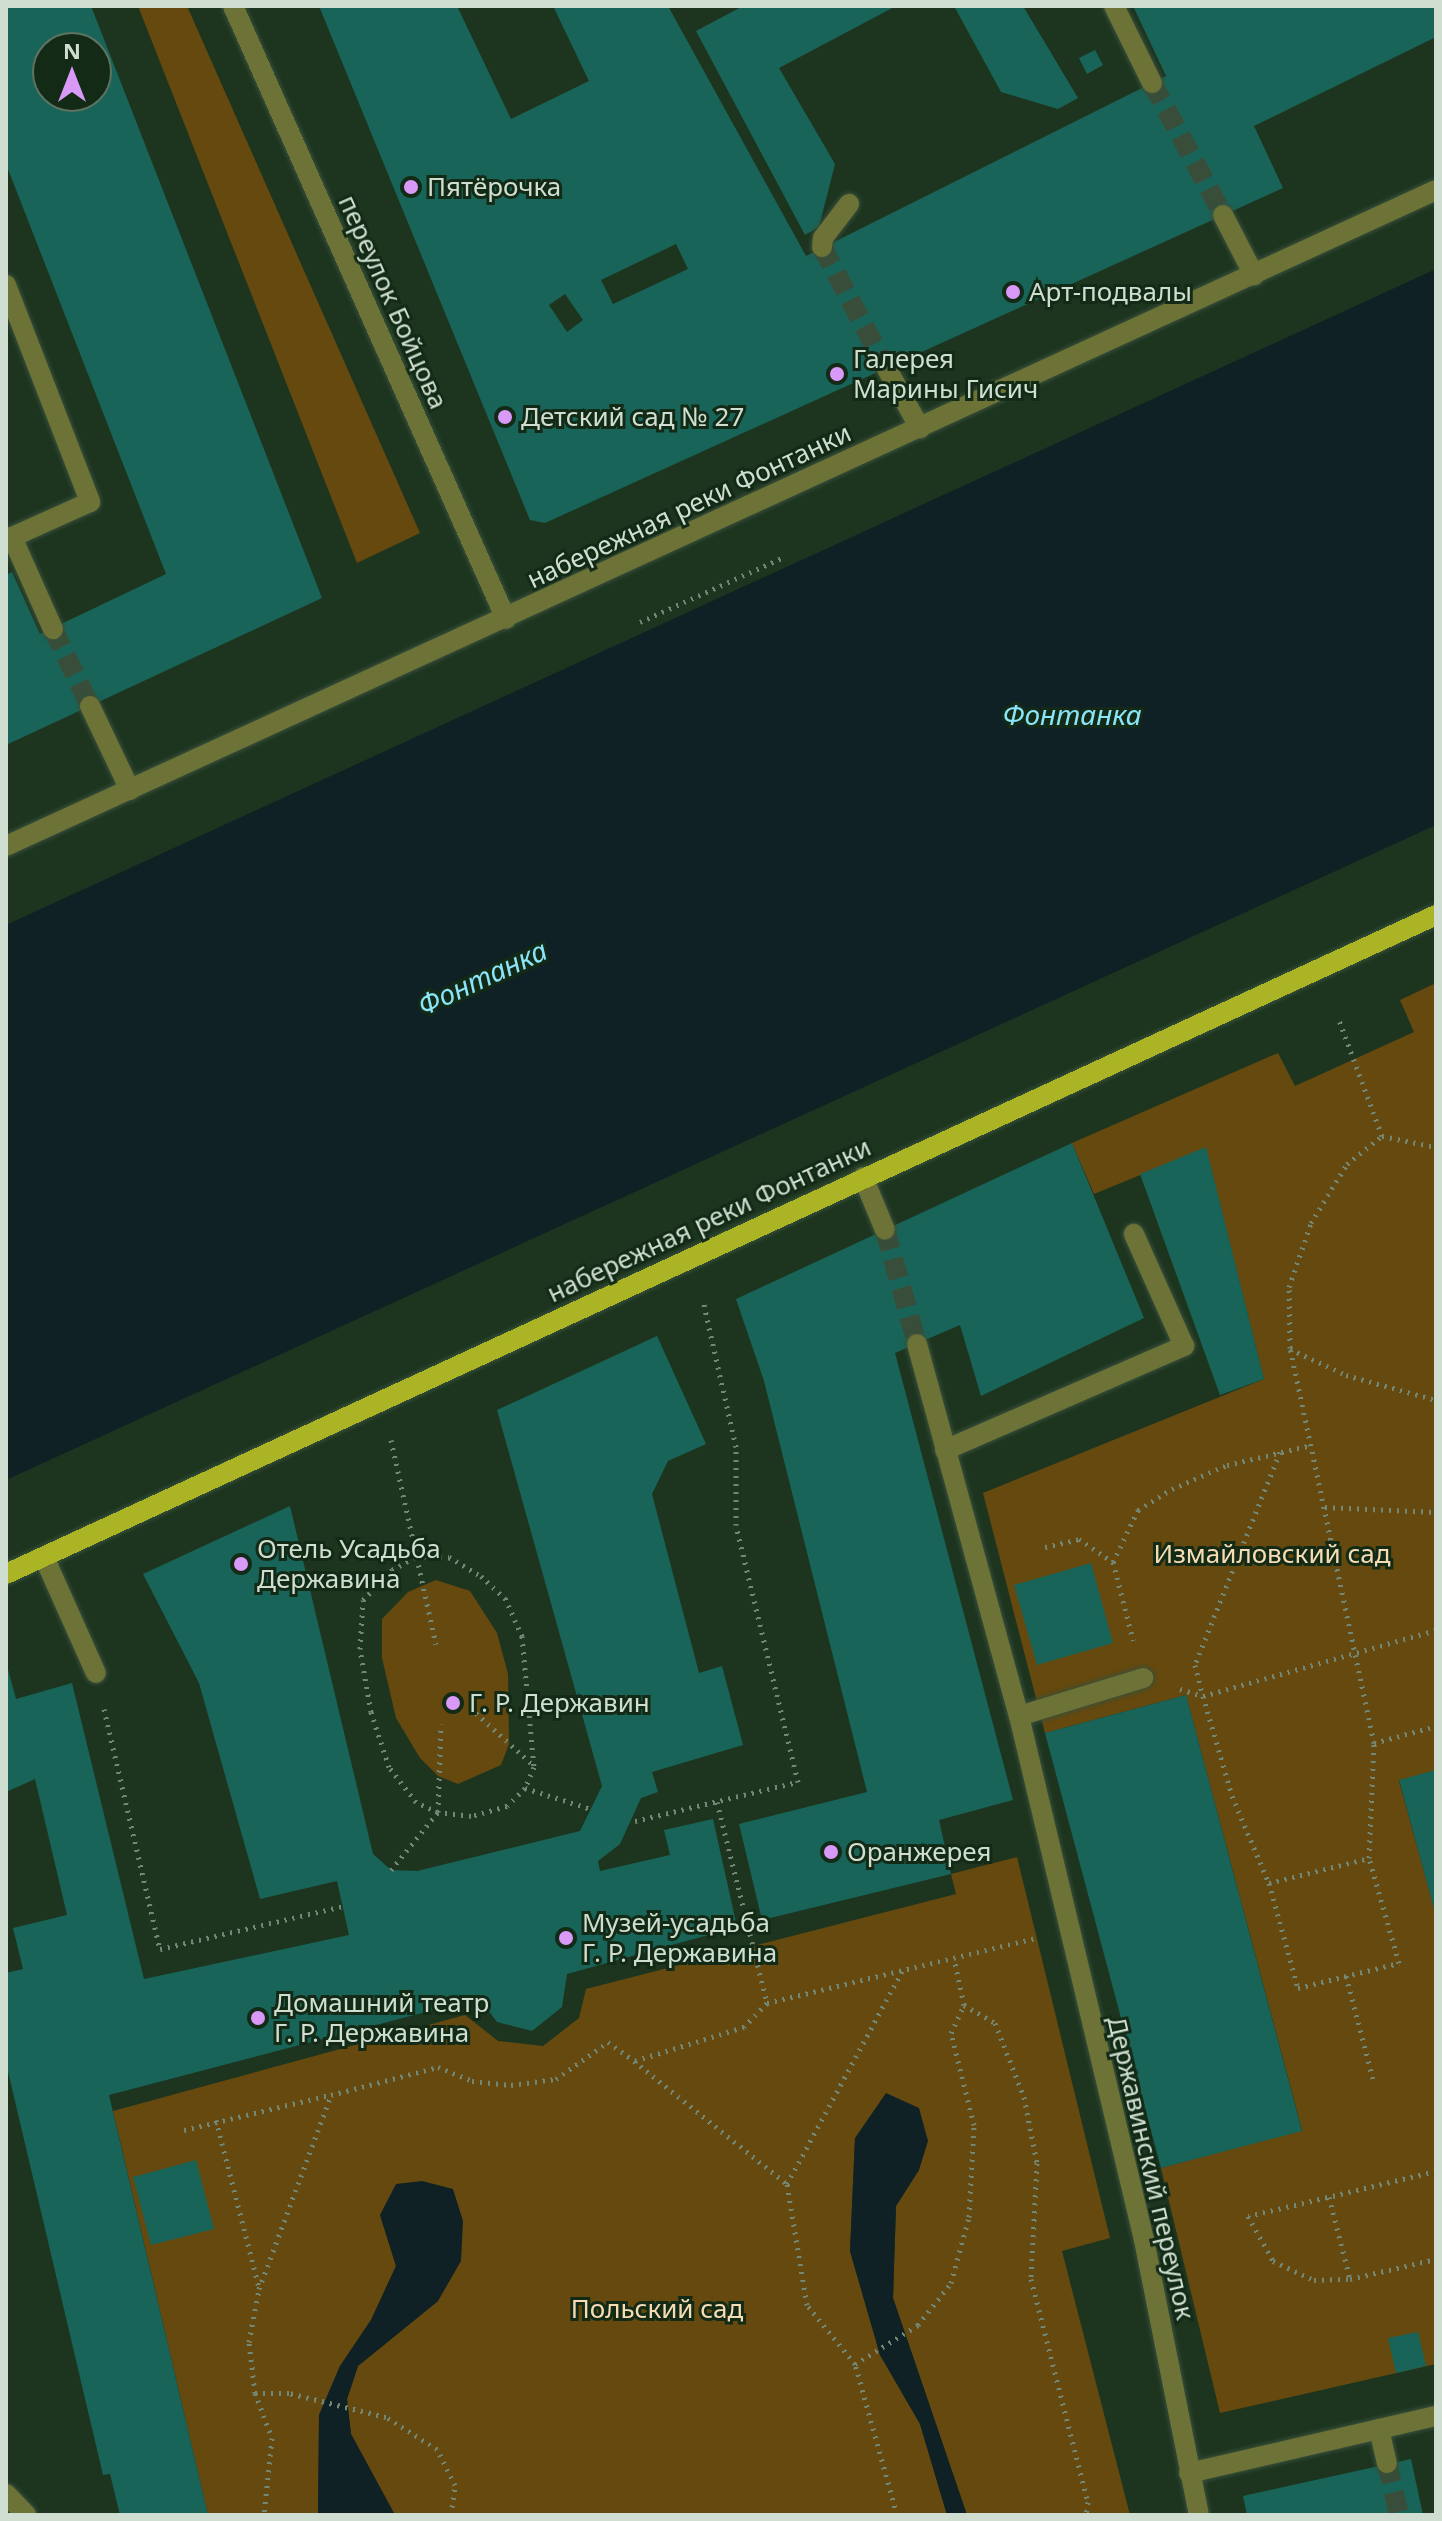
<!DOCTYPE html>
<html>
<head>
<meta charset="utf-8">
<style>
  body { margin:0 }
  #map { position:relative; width:1442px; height:2521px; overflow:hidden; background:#1d351f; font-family:"Noto Sans",sans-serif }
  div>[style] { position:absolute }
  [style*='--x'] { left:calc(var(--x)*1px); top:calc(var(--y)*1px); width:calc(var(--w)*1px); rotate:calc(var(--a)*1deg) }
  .green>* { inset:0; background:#66490e }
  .water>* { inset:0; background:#0f2125 }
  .pier>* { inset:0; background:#1d351f }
  .building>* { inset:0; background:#196458 }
  .minor-tunnel>* { height:20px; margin-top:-10px; transform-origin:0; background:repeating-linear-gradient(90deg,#384e3a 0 20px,transparent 0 30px) }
  .path>* { height:5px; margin-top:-2.5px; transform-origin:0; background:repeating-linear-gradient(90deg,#738775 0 2px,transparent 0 8px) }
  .roads { filter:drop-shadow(0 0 2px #39503b) drop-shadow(0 0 2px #39503b) }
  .minor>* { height:20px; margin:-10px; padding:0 10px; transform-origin:10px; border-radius:10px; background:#6d7237 }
  .major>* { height:20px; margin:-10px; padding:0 10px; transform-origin:10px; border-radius:10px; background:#abb424 }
  .dots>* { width:22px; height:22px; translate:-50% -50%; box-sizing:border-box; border:4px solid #132b16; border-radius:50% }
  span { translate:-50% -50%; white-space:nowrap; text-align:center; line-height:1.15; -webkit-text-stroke:6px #132b16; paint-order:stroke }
  .poi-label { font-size:26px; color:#cfded0 }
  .left { translate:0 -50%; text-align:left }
  .street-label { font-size:26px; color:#cfded0 }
  .park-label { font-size:26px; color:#f6dcb3 }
  .water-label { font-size:28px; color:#8ae5fa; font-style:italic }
  .frame { position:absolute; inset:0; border:8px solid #cfded0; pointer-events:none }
  .north { position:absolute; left:32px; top:32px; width:80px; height:80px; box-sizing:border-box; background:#132b16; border:2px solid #5e7360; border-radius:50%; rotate:0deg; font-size:22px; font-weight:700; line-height:32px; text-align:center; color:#cfded0 }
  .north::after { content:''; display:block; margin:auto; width:28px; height:36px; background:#d99af7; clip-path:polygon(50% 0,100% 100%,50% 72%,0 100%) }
</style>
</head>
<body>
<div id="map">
  <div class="green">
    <div style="clip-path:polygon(138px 6px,187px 6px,420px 533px,357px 563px)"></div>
    <div style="clip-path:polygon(1436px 983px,1436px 1770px,1399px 1781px,1436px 1915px,1436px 2364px,1220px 2413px,1161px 2168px,1302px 2130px,1186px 1695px,1045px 1733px,983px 1493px,1264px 1379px,1206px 1148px,1094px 1194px,1072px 1143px,1278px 1053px,1295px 1086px,1414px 1032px,1400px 1000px)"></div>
    <div style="clip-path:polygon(436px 1580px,470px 1591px,497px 1633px,508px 1674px,509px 1744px,501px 1765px,458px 1784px,438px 1776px,420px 1758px,396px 1718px,382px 1658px,382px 1619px,408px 1592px)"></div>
    <div style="clip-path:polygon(1017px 1857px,1110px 2238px,1062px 2251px,1130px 2515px,967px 2515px,893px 2298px,896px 2206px,919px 2170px,855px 2138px,850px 2251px,880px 2355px,920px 2424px,947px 2515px,395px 2515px,351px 2434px,347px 2399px,358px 2366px,438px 2301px,380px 2215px,396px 2266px,371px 2320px,340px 2366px,319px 2415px,318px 2515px,208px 2515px,113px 2111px,465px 2015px,498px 2041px,543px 2046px,579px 2018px,586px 1989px,956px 1894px,951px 1874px)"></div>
  </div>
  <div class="water">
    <div style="clip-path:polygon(1436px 269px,1436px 825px,6px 1480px,6px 925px)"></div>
    <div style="clip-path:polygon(886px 2093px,919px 2108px,928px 2141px,919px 2170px,896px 2206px,893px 2298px,967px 2515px,947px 2515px,920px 2424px,880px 2355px,850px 2251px,855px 2138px)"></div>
    <div style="clip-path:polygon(422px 2181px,453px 2189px,463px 2221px,461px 2261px,438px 2301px,358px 2366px,347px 2399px,351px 2434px,395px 2515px,318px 2515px,319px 2415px,340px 2366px,371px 2320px,396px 2266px,380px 2215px,396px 2184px)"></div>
  </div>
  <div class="pier">
    <div style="clip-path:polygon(786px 562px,788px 565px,644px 632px,642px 629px)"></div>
  </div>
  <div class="building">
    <div style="clip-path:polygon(evenodd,6px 6px,91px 6px,322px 598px,6px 745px,6px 575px,12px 572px,40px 634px,166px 574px,6px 164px,6px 6px,48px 48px,96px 48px,96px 96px,48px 96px,48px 48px)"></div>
    <div style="clip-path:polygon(evenodd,319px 6px,457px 6px,511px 119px,589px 81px,553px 6px,668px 6px,806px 256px,1166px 76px,1133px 6px,1436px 6px,1436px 37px,1254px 126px,1283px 188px,545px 523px,530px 520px,319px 6px,676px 244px,688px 269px,613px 304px,601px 280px,676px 244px,319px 6px,565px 294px,583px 320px,567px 332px,549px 305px,565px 294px)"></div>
    <div style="clip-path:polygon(743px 6px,896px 6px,779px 68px,835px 164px,819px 227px,805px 235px,696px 31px)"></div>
    <div style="clip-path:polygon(954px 6px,1023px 6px,1078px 98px,1058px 109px,1001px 92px)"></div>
    <div style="clip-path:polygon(1095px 50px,1103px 65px,1087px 74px,1079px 58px)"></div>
    <div style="clip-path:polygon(1072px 1143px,1144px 1318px,981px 1396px,960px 1325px,895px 1353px,1013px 1800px,939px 1820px,951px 1874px,762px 1920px,739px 1824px,867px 1792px,764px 1381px,736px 1299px)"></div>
    <div style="clip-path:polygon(1206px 1147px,1264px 1379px,1220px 1395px,1140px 1174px)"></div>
    <div style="clip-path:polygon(657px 1336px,706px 1444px,668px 1461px,652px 1494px,699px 1673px,722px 1666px,743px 1745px,652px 1772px,658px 1792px,641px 1798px,620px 1844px,598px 1861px,600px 1871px,670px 1855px,664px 1830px,713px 1819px,737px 1927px,567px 1974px,562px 2007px,532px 2031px,497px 2022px,479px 1998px,109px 2095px,208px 2515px,120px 2515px,110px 2474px,103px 2475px,6px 2063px,6px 1973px,23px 1969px,13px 1928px,67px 1915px,35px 1779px,6px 1792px,6px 1662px,16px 1699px,72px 1683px,144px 1979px,349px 1935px,337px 1881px,260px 1899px,199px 1683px,143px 1574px,290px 1506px,373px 1854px,391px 1870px,417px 1871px,580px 1831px,602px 1786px,497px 1410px)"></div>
    <div style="clip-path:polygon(1091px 1563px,1113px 1643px,1037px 1665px,1014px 1585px)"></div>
    <div style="clip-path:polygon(1186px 1695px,1302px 2131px,1161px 2168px,1045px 1733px)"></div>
    <div style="clip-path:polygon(1436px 1770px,1436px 1912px,1435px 1912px,1399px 1780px)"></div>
    <div style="clip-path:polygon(196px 2160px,214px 2229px,151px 2245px,133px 2177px)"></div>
    <div style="clip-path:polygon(1418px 2332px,1426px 2366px,1396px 2373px,1388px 2338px)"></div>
    <div style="clip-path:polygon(1411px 2459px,1423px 2515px,1247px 2515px,1243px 2496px)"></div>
  </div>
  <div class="minor-tunnel">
    <div style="--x:1152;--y:83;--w:150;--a:61.7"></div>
    <div style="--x:822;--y:247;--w:138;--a:62"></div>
    <div style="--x:53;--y:629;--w:85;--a:64.3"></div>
    <div style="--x:885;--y:1230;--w:118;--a:74.3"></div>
    <div style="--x:1387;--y:2463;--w:53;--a:77"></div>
  </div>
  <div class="path">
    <div style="--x:640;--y:622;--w:158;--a:-24.3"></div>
    <div style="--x:1382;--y:1136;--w:55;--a:11.5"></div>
    <div style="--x:1290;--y:1349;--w:62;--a:24.9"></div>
    <div style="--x:1346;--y:1375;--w:93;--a:15.5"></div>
    <div style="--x:391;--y:1440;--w:209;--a:77.6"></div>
    <div style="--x:1280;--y:1452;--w:229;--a:111.8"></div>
    <div style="--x:1195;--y:1665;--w:32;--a:76"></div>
    <div style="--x:1203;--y:1696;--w:242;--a:-15.8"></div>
    <div style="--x:1325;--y:1507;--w:111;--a:2.6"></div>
    <div style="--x:1045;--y:1547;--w:35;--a:-13"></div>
    <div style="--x:1079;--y:1539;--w:41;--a:34.1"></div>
    <div style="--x:1113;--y:1562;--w:58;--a:-64.3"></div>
    <div style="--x:1138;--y:1510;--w:40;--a:-32"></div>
    <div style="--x:1172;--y:1489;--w:60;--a:-23.6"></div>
    <div style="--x:1227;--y:1465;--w:87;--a:-13.2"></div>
    <div style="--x:416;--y:1556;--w:33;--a:2"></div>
    <div style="--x:449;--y:1557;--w:37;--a:31"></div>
    <div style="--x:481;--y:1576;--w:33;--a:43"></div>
    <div style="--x:505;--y:1598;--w:42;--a:65.9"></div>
    <div style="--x:522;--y:1636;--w:132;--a:84.8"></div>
    <div style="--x:534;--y:1767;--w:23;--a:113"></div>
    <div style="--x:525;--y:1788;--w:25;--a:135"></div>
    <div style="--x:507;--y:1806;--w:37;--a:164"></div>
    <div style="--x:471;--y:1816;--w:33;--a:-173"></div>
    <div style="--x:438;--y:1812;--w:24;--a:-156"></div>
    <div style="--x:416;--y:1802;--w:44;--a:-127.6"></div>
    <div style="--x:389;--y:1767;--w:58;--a:-108.1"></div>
    <div style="--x:371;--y:1712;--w:64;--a:-99.9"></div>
    <div style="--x:360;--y:1649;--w:49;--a:-86.5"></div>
    <div style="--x:363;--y:1600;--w:42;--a:-46"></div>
    <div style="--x:392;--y:1570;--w:28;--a:-30"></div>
    <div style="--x:1113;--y:1562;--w:81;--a:75.6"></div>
    <div style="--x:1180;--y:1689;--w:24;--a:17"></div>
    <div style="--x:1203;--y:1696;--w:104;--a:73.8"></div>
    <div style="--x:1232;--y:1796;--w:95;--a:67"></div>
    <div style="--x:1269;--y:1883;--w:109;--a:74.6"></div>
    <div style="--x:1298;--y:1988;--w:104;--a:-13.9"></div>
    <div style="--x:1399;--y:1963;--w:109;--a:-105.9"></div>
    <div style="--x:1369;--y:1858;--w:115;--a:-87.5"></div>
    <div style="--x:1374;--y:1743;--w:404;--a:-102"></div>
    <div style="--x:1290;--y:1348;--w:61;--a:-90.9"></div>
    <div style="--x:1289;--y:1287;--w:68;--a:-71"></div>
    <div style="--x:1311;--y:1223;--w:69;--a:-58.6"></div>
    <div style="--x:1347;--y:1164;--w:45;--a:-38.7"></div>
    <div style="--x:1382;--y:1136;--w:127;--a:-110.3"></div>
    <div style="--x:104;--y:1709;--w:246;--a:76.9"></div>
    <div style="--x:160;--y:1949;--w:188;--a:-13.2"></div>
    <div style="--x:476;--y:1713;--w:79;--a:42.4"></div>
    <div style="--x:1374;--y:1743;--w:64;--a:-15.3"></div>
    <div style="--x:525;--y:1788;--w:72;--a:17.7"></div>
    <div style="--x:717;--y:1802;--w:207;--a:76"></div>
    <div style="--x:767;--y:2003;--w:276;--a:-13.6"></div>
    <div style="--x:635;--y:1821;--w:168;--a:-13.5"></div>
    <div style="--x:798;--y:1782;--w:264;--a:-103.6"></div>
    <div style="--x:736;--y:1525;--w:78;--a:-90"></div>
    <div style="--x:736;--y:1447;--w:150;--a:-102.7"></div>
    <div style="--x:391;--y:1870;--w:75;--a:-51"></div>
    <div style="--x:438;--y:1812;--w:88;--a:-88"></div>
    <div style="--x:1269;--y:1883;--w:103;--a:-14"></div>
    <div style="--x:1346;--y:1976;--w:106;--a:75.3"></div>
    <div style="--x:767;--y:2003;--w:33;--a:134"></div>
    <div style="--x:744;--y:2027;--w:115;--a:162.8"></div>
    <div style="--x:634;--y:2061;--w:196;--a:38.8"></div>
    <div style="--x:964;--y:2005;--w:36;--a:30"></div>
    <div style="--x:995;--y:2023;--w:79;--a:68.6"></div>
    <div style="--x:1024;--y:2097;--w:67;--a:78.9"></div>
    <div style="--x:1037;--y:2163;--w:116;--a:93"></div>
    <div style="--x:1031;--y:2279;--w:230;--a:75.7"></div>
    <div style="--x:1088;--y:2502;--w:13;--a:99"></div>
    <div style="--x:216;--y:2120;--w:173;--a:75.6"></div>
    <div style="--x:184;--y:2130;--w:150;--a:-13.5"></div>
    <div style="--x:1436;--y:2171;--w:193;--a:166.5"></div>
    <div style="--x:1248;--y:2216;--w:51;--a:60.9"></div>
    <div style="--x:1273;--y:2261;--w:45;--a:24.9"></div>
    <div style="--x:1314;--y:2280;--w:36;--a:-2"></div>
    <div style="--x:1350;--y:2279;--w:88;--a:-13.1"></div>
    <div style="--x:1329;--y:2197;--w:85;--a:75.6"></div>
    <div style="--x:855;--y:2364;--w:74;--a:-31.8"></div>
    <div style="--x:918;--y:2325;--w:53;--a:-51.8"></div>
    <div style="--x:951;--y:2283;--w:68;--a:-74.7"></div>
    <div style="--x:969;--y:2217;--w:92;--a:-86.9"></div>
    <div style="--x:974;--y:2125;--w:95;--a:-104"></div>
    <div style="--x:951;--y:2033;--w:31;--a:-65"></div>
    <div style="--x:964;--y:2005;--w:48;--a:-102"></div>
    <div style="--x:255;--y:2393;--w:48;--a:69.3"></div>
    <div style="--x:272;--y:2438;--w:77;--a:95.9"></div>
    <div style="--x:451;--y:2515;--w:30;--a:-82"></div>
    <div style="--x:455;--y:2485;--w:40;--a:-116.6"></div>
    <div style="--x:437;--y:2449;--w:60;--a:-147.9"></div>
    <div style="--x:386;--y:2417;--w:100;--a:-166.1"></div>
    <div style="--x:289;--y:2393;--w:34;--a:180"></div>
    <div style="--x:255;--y:2393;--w:51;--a:-96.7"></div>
    <div style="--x:249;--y:2342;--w:54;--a:-79.3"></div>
    <div style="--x:259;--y:2289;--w:207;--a:-69.6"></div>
    <div style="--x:331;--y:2095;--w:111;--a:-14.7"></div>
    <div style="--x:438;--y:2067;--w:37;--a:22"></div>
    <div style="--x:472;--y:2081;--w:39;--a:6"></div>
    <div style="--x:511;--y:2085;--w:45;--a:-7.6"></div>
    <div style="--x:556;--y:2079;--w:64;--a:-35.4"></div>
    <div style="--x:608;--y:2042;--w:32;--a:36"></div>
    <div style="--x:897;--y:2515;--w:157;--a:-105.5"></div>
    <div style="--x:855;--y:2364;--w:76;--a:-129.1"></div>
    <div style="--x:807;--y:2305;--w:123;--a:-99.4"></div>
    <div style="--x:787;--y:2184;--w:242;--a:-61.6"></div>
  </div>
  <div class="roads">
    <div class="minor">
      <div style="--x:233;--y:6;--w:671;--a:65.99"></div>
      <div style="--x:1114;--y:6;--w:86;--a:63.7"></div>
      <div style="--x:1223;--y:215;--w:68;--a:62.7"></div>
      <div style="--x:822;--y:247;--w:9;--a:-84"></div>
      <div style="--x:823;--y:238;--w:43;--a:-52.6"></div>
      <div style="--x:6;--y:285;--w:233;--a:68.8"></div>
      <div style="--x:90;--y:502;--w:85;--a:155.8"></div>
      <div style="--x:887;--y:369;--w:68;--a:60.8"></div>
      <div style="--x:6;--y:540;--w:7;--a:-27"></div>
      <div style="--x:12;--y:537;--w:101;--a:66"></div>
      <div style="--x:90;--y:706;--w:93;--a:64.5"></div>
      <div style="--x:6;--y:846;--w:1573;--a:-24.64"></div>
      <div style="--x:863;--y:1177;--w:57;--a:67.5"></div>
      <div style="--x:917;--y:1344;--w:386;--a:74.7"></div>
      <div style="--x:1019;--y:1716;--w:539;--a:76.58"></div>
      <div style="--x:1144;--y:2240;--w:280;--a:78.7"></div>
      <div style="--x:945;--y:1450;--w:261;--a:-23.5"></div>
      <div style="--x:1184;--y:1346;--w:123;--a:-114.1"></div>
      <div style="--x:44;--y:1557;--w:127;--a:65.9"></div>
      <div style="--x:1019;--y:1716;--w:130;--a:-17"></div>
      <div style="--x:1379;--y:2429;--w:35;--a:77"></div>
      <div style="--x:1189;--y:2473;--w:253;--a:-13"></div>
      <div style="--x:6;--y:2494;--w:29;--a:46"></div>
    </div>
    <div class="major">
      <div style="--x:6;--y:1574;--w:1575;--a:-24.74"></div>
    </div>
  </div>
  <div class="dots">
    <div style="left:411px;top:187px;background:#d99af7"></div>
    <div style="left:1013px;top:292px;background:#d99af7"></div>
    <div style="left:837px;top:374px;background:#d99af7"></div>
    <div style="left:505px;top:417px;background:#d99af7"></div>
    <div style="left:241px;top:1564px;background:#d99af7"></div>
    <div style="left:453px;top:1703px;background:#d99af7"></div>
    <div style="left:831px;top:1852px;background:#d99af7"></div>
    <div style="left:566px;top:1938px;background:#d99af7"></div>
    <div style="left:258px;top:2018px;background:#d99af7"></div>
  </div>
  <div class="poi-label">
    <span class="left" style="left:427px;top:187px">Пятёрочка</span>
    <span class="left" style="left:1029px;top:292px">Арт-подвалы</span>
    <span class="left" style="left:853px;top:374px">Галерея<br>Марины Гисич</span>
    <span class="left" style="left:521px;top:417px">Детский сад № 27</span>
    <span class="left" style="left:257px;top:1564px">Отель Усадьба<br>Державина</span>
    <span class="left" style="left:469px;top:1703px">Г. Р. Державин</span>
    <span class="left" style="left:847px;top:1852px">Оранжерея</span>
    <span class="left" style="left:582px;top:1938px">Музей-усадьба<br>Г. Р. Державина</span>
    <span class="left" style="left:274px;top:2018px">Домашний театр<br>Г. Р. Державина</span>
  </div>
  <div class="street-label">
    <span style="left:393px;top:302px;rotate:66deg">переулок Бойцова</span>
    <span style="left:689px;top:506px;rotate:-25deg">набережная реки Фонтанки</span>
    <span style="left:709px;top:1220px;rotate:-25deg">набережная реки Фонтанки</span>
    <span style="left:1151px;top:2168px;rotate:77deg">Державинский переулок</span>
  </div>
  <div class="park-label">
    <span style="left:1272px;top:1554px">Измайловский сад</span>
    <span style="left:657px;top:2309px">Польский сад</span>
  </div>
  <div class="water-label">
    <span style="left:1072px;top:714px">Фонтанка</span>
    <span style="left:482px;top:977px;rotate:-25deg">Фонтанка</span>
  </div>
  <div class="frame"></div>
  <div class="north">N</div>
</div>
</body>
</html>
